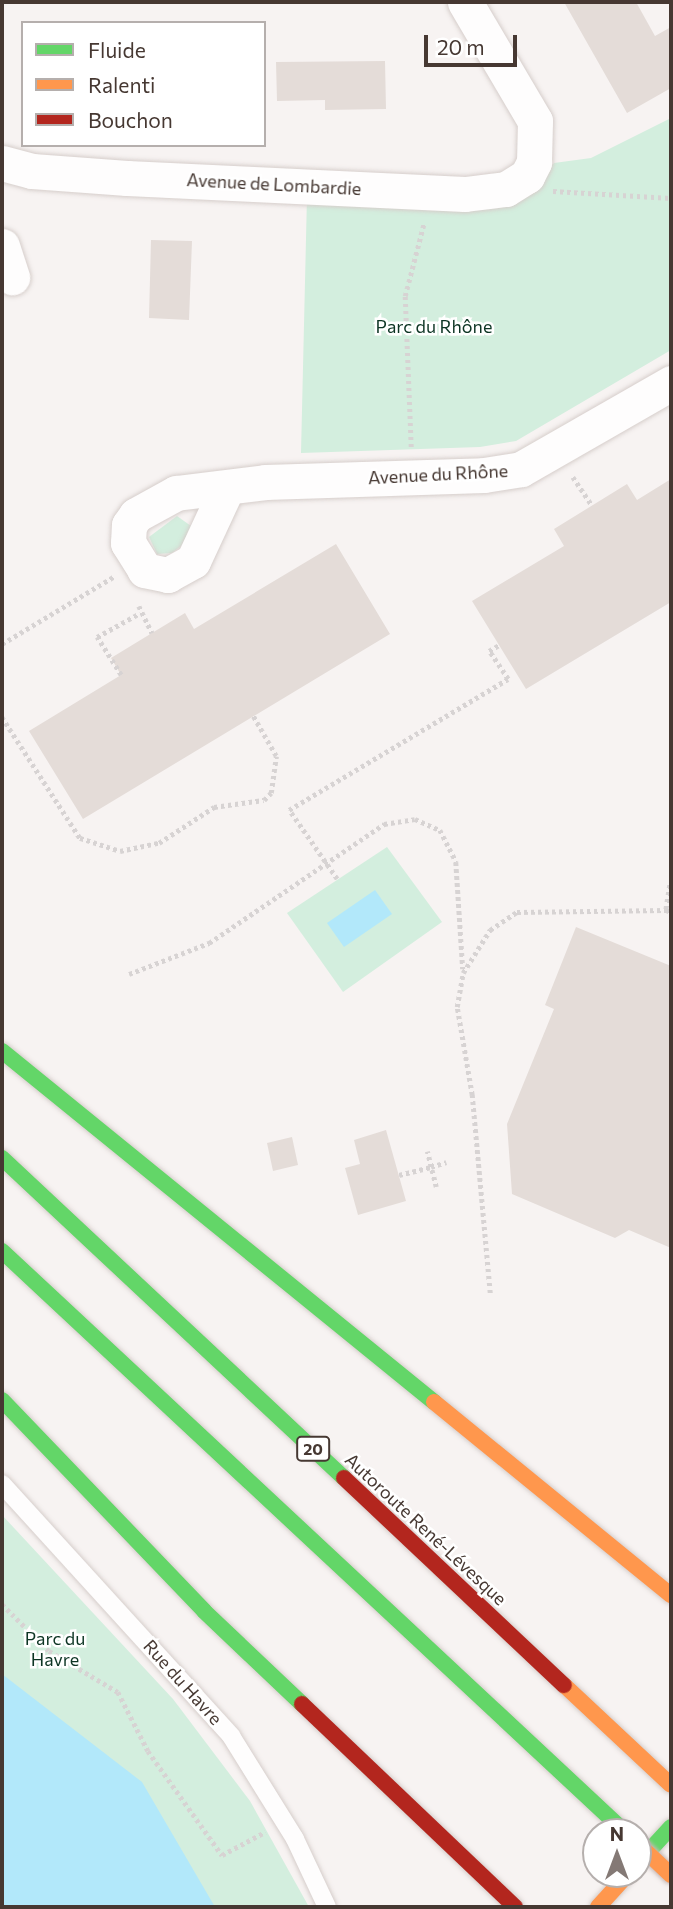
<!DOCTYPE html>
<html>
<head>
<meta charset="utf-8">
<style>
  body { margin:0 }
  #map { position:relative; width:673px; height:1909px; overflow:hidden; background:#f7f3f2; font-family:Commissioner,sans-serif }
  div>[style] { position:absolute }
  [style*='--x'] { left:calc(var(--x)*1px); top:calc(var(--y)*1px); width:calc(var(--w)*1px); rotate:calc(var(--a)*1deg) }
  .green>* { inset:0; background:#d3eede }
  .water>* { inset:0; background:#b2e8fa }
  .building>* { inset:0; background:#e4dcd8 }
  .path>* { height:4.5px; margin-top:-2.25px; transform-origin:0; background:repeating-linear-gradient(90deg,#d7d3d3 0 3.5px,transparent 0 7px) }
  .roads { filter:drop-shadow(0 0 2px #d6cecb) drop-shadow(0 0 2px #d6cecb) }
  .lane>* { height:18px; margin:-9px; padding:0 9px; transform-origin:9px; border-radius:9px; background:#fefdfd }
  .street>* { height:35px; margin:-17.5px; padding:0 17.5px; transform-origin:17.5px; border-radius:17.5px; background:#fefdfd }
  .fast>* { height:16px; margin:-8px; padding:0 8px; transform-origin:8px; border-radius:8px; background:#63d668 }
  .slow>* { height:16px; margin:-8px; padding:0 8px; transform-origin:8px; border-radius:8px; background:#ff974d }
  .jam>* { height:16px; margin:-8px; padding:0 8px; transform-origin:8px; border-radius:8px; background:#b3261e }
  .bridges { filter:drop-shadow(0 0 2px #c7bab7) drop-shadow(0 0 2px #c7bab7) }
  .slow-bridge>* { height:16px; margin:-8px; padding:0 8px; transform-origin:8px; border-radius:8px; background:#ff974d }
  span { translate:-50% -50%; white-space:nowrap; text-align:center; line-height:1.15; -webkit-text-stroke:5px #fff; paint-order:stroke }
  .shield-label span { padding:2px 5px; background:#fff; border:2px solid; border-radius:5px; -webkit-text-stroke-width:0 }
  .shield-label { font-size:16px; color:#463832; font-weight:700 }
  .street-label { font-size:18px; color:#463832 }
  .park-label { font-size:18px; color:#0d3524 }
  .frame { position:absolute; inset:0; border:4px solid #463832; pointer-events:none }
  .legend { position:absolute; left:21px; top:21px; width:245px; height:126px; box-sizing:border-box; background:#fff; border:2px solid #b5afad; margin:0; padding:9px 12px; list-style:none; font-size:21px; color:#463832 }
  .legend li { display:flex; align-items:center; gap:14px; height:35px }
  .legend b { width:35px; border:2px solid #b5afad }
  .north { position:absolute; left:582px; top:1818px; width:70px; height:70px; box-sizing:border-box; background:#fff; border:2px solid #b5afad; border-radius:50%; rotate:0deg; font-size:19px; font-weight:700; line-height:28px; text-align:center; color:#463832 }
  .north::after { content:''; display:block; margin:auto; width:24px; height:32px; background:#847975; clip-path:polygon(50% 0,100% 100%,50% 72%,0 100%) }
  .scale { position:absolute; left:424px; top:35px; width:93px; height:32px; box-sizing:border-box; border:4px solid #463832; border-top:0; padding-left:9px; font-size:21px; line-height:24px; white-space:nowrap; color:#463832; -webkit-text-stroke:5px #fff; paint-order:stroke }
</style>
</head>
<body>
<div id="map">
  <div class="green">
    <div style="clip-path:polygon(671px 118px,671px 350px,516px 441px,480px 447px,301px 453px,307px 196px,523px 200px,554px 163px,591px 158px)"></div>
    <div style="clip-path:polygon(177px 516px,191px 526px,186px 542px,172px 553px,157px 554px,149px 537px)"></div>
    <div style="clip-path:polygon(387px 847px,442px 922px,343px 992px,287px 913px)"></div>
    <div style="clip-path:polygon(2px 1515px,173px 1699px,250px 1801px,309px 1907px,215px 1907px,2px 1674px)"></div>
  </div>
  <div class="water">
    <div style="clip-path:polygon(375px 890px,392px 914px,344px 947px,327px 923px)"></div>
    <div style="clip-path:polygon(2px 1674px,142px 1782px,215px 1907px,2px 1907px)"></div>
  </div>
  <div class="building">
    <div style="clip-path:polygon(564px 2px,636px 2px,655px 36px,671px 27px,671px 88px,627px 113px)"></div>
    <div style="clip-path:polygon(385px 61px,386px 109px,325px 110px,325px 100px,277px 101px,276px 62px)"></div>
    <div style="clip-path:polygon(151px 240px,192px 241px,189px 320px,149px 318px)"></div>
    <div style="clip-path:polygon(671px 479px,671px 602px,526px 689px,472px 601px,564px 546px,554px 529px,627px 484px,637px 500px)"></div>
    <div style="clip-path:polygon(336px 544px,390px 634px,83px 819px,29px 731px,121px 675px,111px 658px,152px 633px,185px 613px,194px 629px)"></div>
    <div style="clip-path:polygon(576px 927px,671px 966px,671px 1248px,629px 1230px,615px 1238px,512px 1194px,507px 1124px,554px 1009px,545px 1005px)"></div>
    <div style="clip-path:polygon(386px 1130px,406px 1201px,358px 1215px,345px 1168px,360px 1164px,354px 1140px)"></div>
    <div style="clip-path:polygon(292px 1137px,298px 1165px,273px 1171px,267px 1143px)"></div>
  </div>
  <div class="path">
    <div style="--x:553;--y:191;--w:118;--a:3.4"></div>
    <div style="--x:411;--y:447;--w:151;--a:-92.3"></div>
    <div style="--x:405;--y:296;--w:75;--a:-75.4"></div>
    <div style="--x:573;--y:477;--w:34;--a:56"></div>
    <div style="--x:139;--y:606;--w:30;--a:64"></div>
    <div style="--x:2;--y:644;--w:130;--a:-31.1"></div>
    <div style="--x:121;--y:675;--w:45;--a:-122.3"></div>
    <div style="--x:97;--y:637;--w:49;--a:-29.2"></div>
    <div style="--x:2;--y:717;--w:144;--a:57.2"></div>
    <div style="--x:80;--y:838;--w:42;--a:18"></div>
    <div style="--x:120;--y:851;--w:40;--a:-12"></div>
    <div style="--x:159;--y:843;--w:66;--a:-33.2"></div>
    <div style="--x:214;--y:807;--w:50;--a:-8"></div>
    <div style="--x:264;--y:800;--w:10;--a:-45"></div>
    <div style="--x:271;--y:793;--w:37;--a:-82"></div>
    <div style="--x:276;--y:756;--w:46;--a:-119.9"></div>
    <div style="--x:337;--y:879;--w:84;--a:-124.8"></div>
    <div style="--x:289;--y:810;--w:255;--a:-30.9"></div>
    <div style="--x:508;--y:679;--w:34;--a:-124"></div>
    <div style="--x:489;--y:651;--w:12;--a:-31"></div>
    <div style="--x:670;--y:885;--w:25;--a:99"></div>
    <div style="--x:666;--y:910;--w:5;--a:22"></div>
    <div style="--x:129;--y:974;--w:86;--a:-21.2"></div>
    <div style="--x:209;--y:943;--w:212;--a:-34.2"></div>
    <div style="--x:384;--y:824;--w:31;--a:-9"></div>
    <div style="--x:415;--y:819;--w:27;--a:24"></div>
    <div style="--x:440;--y:830;--w:36;--a:63"></div>
    <div style="--x:456;--y:862;--w:107;--a:86.3"></div>
    <div style="--x:399;--y:1175;--w:33;--a:-14"></div>
    <div style="--x:431;--y:1167;--w:16;--a:-104"></div>
    <div style="--x:436;--y:1187;--w:21;--a:-104"></div>
    <div style="--x:431;--y:1167;--w:16;--a:-18"></div>
    <div style="--x:490;--y:1293;--w:199;--a:-95.2"></div>
    <div style="--x:472;--y:1095;--w:89;--a:-99.7"></div>
    <div style="--x:457;--y:1007;--w:35;--a:-80"></div>
    <div style="--x:463;--y:973;--w:51;--a:-57.9"></div>
    <div style="--x:490;--y:930;--w:32;--a:-34"></div>
    <div style="--x:517;--y:912;--w:149;--a:-0.8"></div>
    <div style="--x:2;--y:1604;--w:66;--a:45"></div>
    <div style="--x:49;--y:1651;--w:80;--a:30.7"></div>
    <div style="--x:118;--y:1692;--w:66;--a:63"></div>
    <div style="--x:148;--y:1751;--w:128;--a:54.6"></div>
    <div style="--x:222;--y:1855;--w:49;--a:-28.1"></div>
  </div>
  <div class="roads">
    <div class="lane">
      <div style="--x:2;--y:1484;--w:341;--a:47.7"></div>
      <div style="--x:231;--y:1736;--w:121;--a:58.1"></div>
      <div style="--x:295;--y:1839;--w:75;--a:64.8"></div>
    </div>
    <div class="street">
      <div style="--x:2;--y:163;--w:31;--a:15"></div>
      <div style="--x:32;--y:171;--w:95;--a:4.2"></div>
      <div style="--x:127;--y:178;--w:338;--a:2.7"></div>
      <div style="--x:465;--y:194;--w:41;--a:-7"></div>
      <div style="--x:506;--y:189;--w:25;--a:-32"></div>
      <div style="--x:527;--y:176;--w:16;--a:-63"></div>
      <div style="--x:534;--y:162;--w:41;--a:-88.6"></div>
      <div style="--x:535;--y:121;--w:138;--a:-120.5"></div>
      <div style="--x:2;--y:246;--w:33;--a:72"></div>
      <div style="--x:226;--y:490;--w:78;--a:114.9"></div>
      <div style="--x:193;--y:561;--w:29;--a:151"></div>
      <div style="--x:168;--y:575;--w:24;--a:-168"></div>
      <div style="--x:145;--y:570;--w:32;--a:-122"></div>
      <div style="--x:128;--y:543;--w:18;--a:-87"></div>
      <div style="--x:129;--y:525;--w:12;--a:-55"></div>
      <div style="--x:136;--y:515;--w:46;--a:-28.8"></div>
      <div style="--x:176;--y:493;--w:90;--a:-7"></div>
      <div style="--x:265;--y:482;--w:219;--a:-1.8"></div>
      <div style="--x:484;--y:475;--w:37;--a:-9"></div>
      <div style="--x:521;--y:469;--w:173;--a:-29.8"></div>
    </div>
    <div class="fast">
      <div style="--x:2;--y:1051;--w:557;--a:39.09"></div>
      <div style="--x:2;--y:1158;--w:468;--a:43.1"></div>
      <div style="--x:2;--y:1251;--w:852;--a:43"></div>
      <div style="--x:2;--y:1400;--w:292;--a:46.2"></div>
      <div style="--x:204;--y:1611;--w:135;--a:43.5"></div>
      <div style="--x:638;--y:1863;--w:49;--a:-47.5"></div>
    </div>
    <div class="slow">
      <div style="--x:434;--y:1402;--w:306;--a:39.2"></div>
      <div style="--x:564;--y:1685;--w:146;--a:43.1"></div>
      <div style="--x:598;--y:1907;--w:45;--a:-47.7"></div>
    </div>
    <div class="jam">
      <div style="--x:344;--y:1478;--w:302;--a:43.3"></div>
      <div style="--x:302;--y:1704;--w:294;--a:43.6"></div>
    </div>
  </div>
  <div class="bridges">
    <div class="slow-bridge">
      <div style="--x:638;--y:1844;--w:45;--a:43.2"></div>
    </div>
  </div>
  <div class="shield-label">
    <span style="left:313px;top:1449px">20</span>
  </div>
  <div class="street-label">
    <span style="left:274px;top:184px;rotate:3deg">Avenue de Lombardie</span>
    <span style="left:438px;top:474px;rotate:-3deg">Avenue du Rhône</span>
    <span style="left:426px;top:1529px;rotate:43deg">Autoroute René-Lévesque</span>
    <span style="left:183px;top:1682px;rotate:48deg">Rue du Havre</span>
  </div>
  <div class="park-label">
    <span style="left:434px;top:326px">Parc du Rhône</span>
    <span style="left:55px;top:1649px">Parc du<br>Havre</span>
  </div>
  <div class="frame"></div>
  <ul class="legend">
  <li><b style="height:9px;background:#63d668"></b>Fluide</li>
  <li><b style="height:9px;background:#ff974d"></b>Ralenti</li>
  <li><b style="height:9px;background:#b3261e"></b>Bouchon</li>
  </ul>
  <div class="north">N</div>
  <div class="scale">20 m</div>
</div>
</body>
</html>
